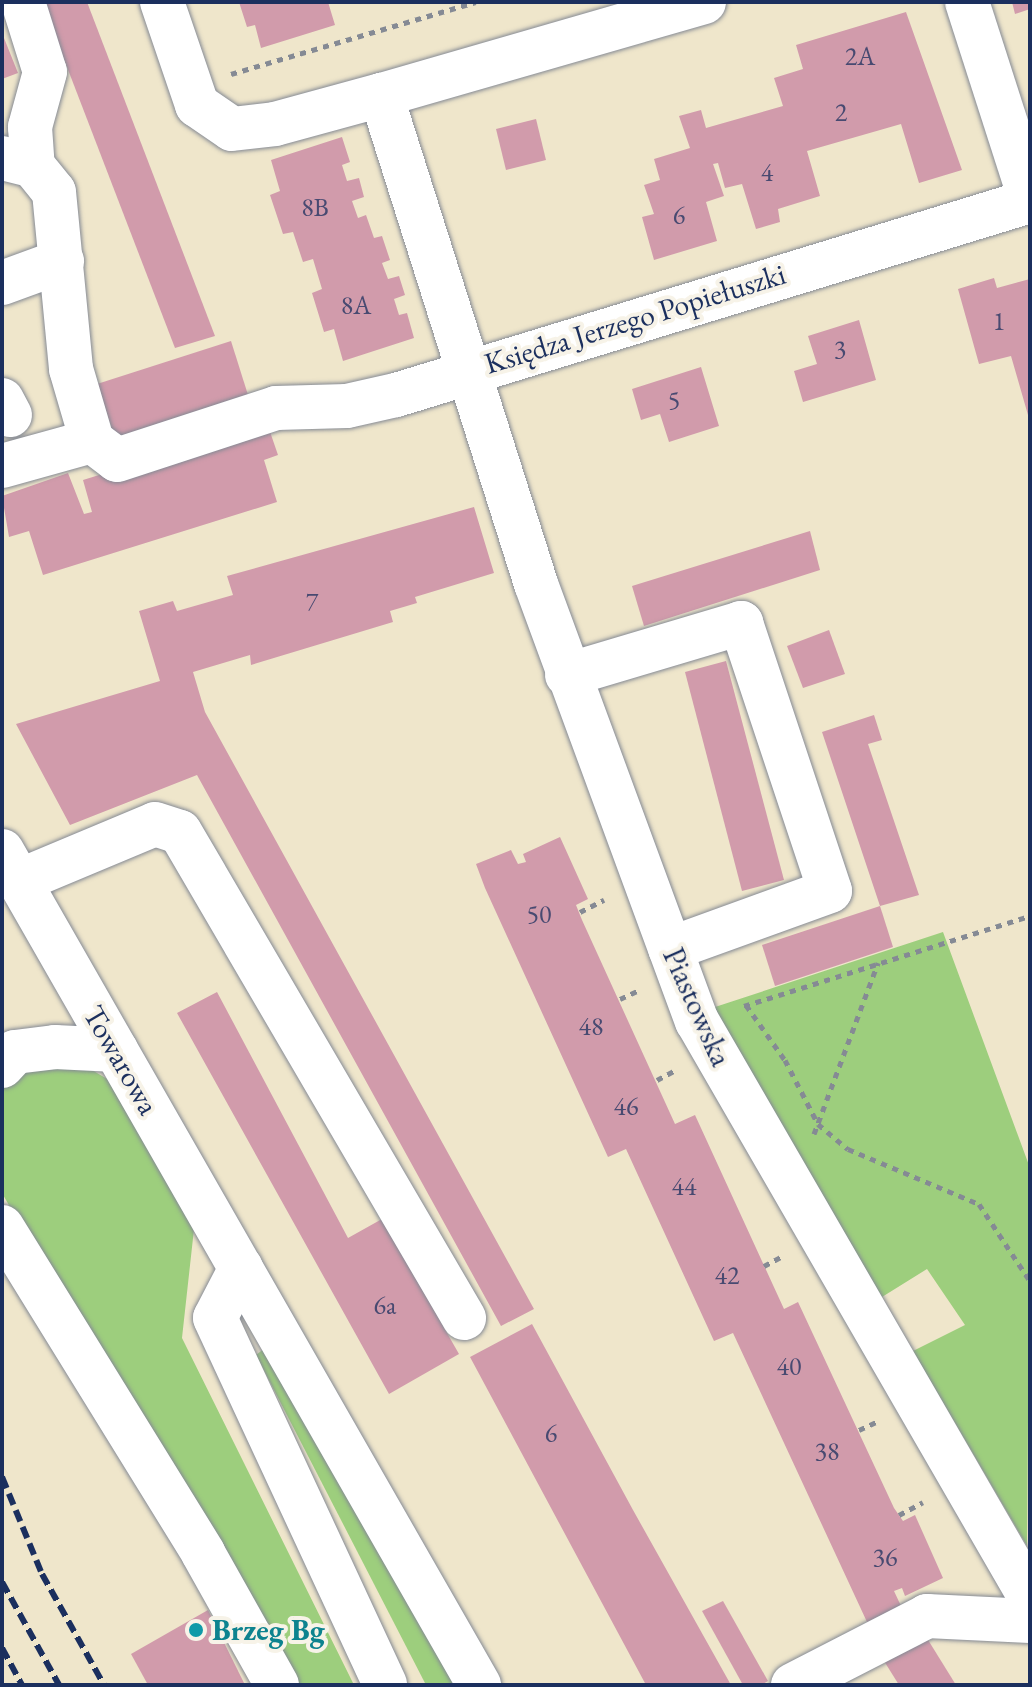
<!DOCTYPE html>
<html>
<head>
<meta charset="utf-8">
<style>
  body { margin:0 }
  #map { position:relative; width:1032px; height:1687px; overflow:hidden; background:#efe6cb; font-family:"EB Garamond",serif }
  div>[style] { position:absolute }
  [style*='--x'] { left:calc(var(--x)*1px); top:calc(var(--y)*1px); width:calc(var(--w)*1px); rotate:calc(var(--a)*1deg) }
  .green>* { inset:0; background:#9dce7d }
  .building>* { inset:0; background:#d19bab }
  .path>* { height:5px; margin-top:-2.5px; transform-origin:0; background:repeating-linear-gradient(90deg,#858a94 0 6px,transparent 0 12px) }
  .roads { filter:drop-shadow(0 0 2px #858a94) drop-shadow(0 0 2px #858a94) }
  .minor>* { height:44px; margin:-22px; padding:0 22px; transform-origin:22px; border-radius:22px; background:#fff }
  .rail>* { height:6px; margin-top:-3px; transform-origin:0; background:repeating-linear-gradient(90deg,#1b2f5e 0 12px,transparent 0 18px) }
  .dots>* { width:22px; height:22px; translate:-50% -50%; box-sizing:border-box; border:4px solid #f7f3e8; border-radius:50% }
  span { translate:-50% -50%; white-space:nowrap; text-align:center; line-height:1.15; -webkit-text-stroke:8px #f7f3e8; paint-order:stroke }
  .number-label { font-size:26px; color:#484a71 }
  .number-label span { -webkit-text-stroke-width:0 }
  .street-label { font-size:30px; color:#1b2f5e }
  .culture-label { font-size:30px; color:#0d838f; font-weight:700 }
  .left { translate:0 -50%; text-align:left }
  .frame { position:absolute; inset:0; border:4px solid #1b2f5e; pointer-events:none }
</style>
</head>
<body>
<div id="map">
  <div class="green">
    <div style="clip-path:polygon(943px 932px,1030px 1168px,1027px 1546px,913px 1351px,965px 1325px,927px 1269px,882px 1297px,712px 1008px)"></div>
    <div style="clip-path:polygon(80px 1063px,114px 1083px,195px 1220px,182px 1338px,354px 1685px,282px 1685px,2px 1193px,2px 1083px,13px 1070px)"></div>
    <div style="clip-path:polygon(265px 1348px,454px 1685px,426px 1685px,256px 1355px)"></div>
  </div>
  <div class="building">
    <div style="clip-path:polygon(42px 2px,87px 2px,215px 336px,175px 348px)"></div>
    <div style="clip-path:polygon(239px 2px,328px 2px,335px 25px,261px 48px,255px 25px,247px 27px)"></div>
    <div style="clip-path:polygon(1012px 2px,1030px 2px,1030px 9px,1015px 14px)"></div>
    <div style="clip-path:polygon(906px 12px,962px 170px,919px 183px,901px 124px,807px 151px,820px 196px,778px 209px,780px 222px,756px 229px,742px 184px,725px 188px,718px 163px,713px 164px,724px 196px,706px 202px,717px 241px,654px 260px,642px 217px,654px 214px,644px 185px,660px 180px,654px 159px,690px 148px,679px 116px,701px 110px,706px 128px,783px 106px,774px 78px,803px 69px,796px 45px)"></div>
    <div style="clip-path:polygon(2px 33px,18px 73px,2px 79px)"></div>
    <div style="clip-path:polygon(536px 119px,546px 160px,506px 170px,496px 129px)"></div>
    <div style="clip-path:polygon(342px 137px,350px 162px,342px 165px,347px 181px,359px 178px,364px 197px,352px 201px,358px 218px,366px 215px,374px 238px,382px 236px,390px 260px,382px 263px,388px 279px,399px 276px,405px 295px,394px 299px,399px 315px,407px 313px,414px 338px,343px 361px,334px 329px,324px 332px,312px 293px,322px 289px,313px 259px,303px 262px,293px 232px,283px 234px,270px 195px,280px 191px,271px 160px)"></div>
    <div style="clip-path:polygon(994px 278px,997px 288px,1030px 279px,1030px 422px,1011px 356px,979px 364px,958px 289px)"></div>
    <div style="clip-path:polygon(859px 320px,876px 380px,803px 402px,794px 371px,817px 364px,808px 336px)"></div>
    <div style="clip-path:polygon(231px 341px,248px 395px,115px 438px,97px 384px)"></div>
    <div style="clip-path:polygon(701px 367px,719px 426px,669px 442px,660px 414px,641px 420px,632px 389px)"></div>
    <div style="clip-path:polygon(267px 423px,278px 455px,264px 460px,277px 502px,43px 575px,29px 531px,9px 537px,2px 496px,68px 473px,84px 514px,92px 512px,83px 480px)"></div>
    <div style="clip-path:polygon(474px 507px,494px 573px,415px 597px,417px 603px,390px 611px,393px 622px,251px 665px,250px 655px,193px 672px,205px 712px,534px 1309px,501px 1326px,197px 775px,70px 825px,16px 724px,160px 681px,139px 611px,173px 601px,177px 611px,233px 595px,227px 576px)"></div>
    <div style="clip-path:polygon(810px 531px,820px 570px,644px 626px,632px 586px)"></div>
    <div style="clip-path:polygon(829px 630px,845px 674px,803px 688px,787px 646px)"></div>
    <div style="clip-path:polygon(726px 661px,784px 880px,742px 891px,685px 672px)"></div>
    <div style="clip-path:polygon(874px 715px,882px 740px,868px 744px,919px 895px,880px 906px,822px 732px)"></div>
    <div style="clip-path:polygon(560px 837px,588px 899px,576px 905px,582px 920px,675px 1124px,695px 1115px,784px 1309px,798px 1302px,894px 1508px,903px 1521px,915px 1515px,943px 1578px,905px 1596px,902px 1588px,894px 1591px,901px 1606px,867px 1622px,733px 1333px,714px 1341px,626px 1149px,608px 1157px,485px 888px,476px 864px,511px 850px,518px 864px,526px 862px,523px 854px)"></div>
    <div style="clip-path:polygon(880px 906px,893px 947px,775px 986px,762px 945px)"></div>
    <div style="clip-path:polygon(217px 992px,348px 1238px,382px 1219px,459px 1354px,389px 1394px,177px 1013px)"></div>
    <div style="clip-path:polygon(532px 1324px,633px 1510px,731px 1685px,646px 1685px,470px 1357px)"></div>
    <div style="clip-path:polygon(723px 1601px,768px 1681px,761px 1685px,743px 1685px,702px 1611px)"></div>
    <div style="clip-path:polygon(208px 1610px,245px 1685px,148px 1685px,131px 1654px)"></div>
    <div style="clip-path:polygon(925px 1635px,956px 1685px,899px 1685px,884px 1661px)"></div>
  </div>
  <div class="path">
    <div style="--x:231;--y:74;--w:255;--a:-16.4"></div>
    <div style="--x:580;--y:912;--w:27;--a:-27"></div>
    <div style="--x:620;--y:999;--w:19;--a:-25"></div>
    <div style="--x:746;--y:1005;--w:67;--a:54.7"></div>
    <div style="--x:785;--y:1060;--w:72;--a:62.7"></div>
    <div style="--x:818;--y:1124;--w:39;--a:40"></div>
    <div style="--x:848;--y:1149;--w:142;--a:22.8"></div>
    <div style="--x:979;--y:1204;--w:92;--a:56.5"></div>
    <div style="--x:744;--y:1006;--w:300;--a:-17.5"></div>
    <div style="--x:657;--y:1080;--w:19;--a:-28"></div>
    <div style="--x:814;--y:1134;--w:183;--a:-69.5"></div>
    <div style="--x:764;--y:1266;--w:19;--a:-28"></div>
    <div style="--x:859;--y:1430;--w:19;--a:-25"></div>
    <div style="--x:899;--y:1515;--w:27;--a:-28"></div>
  </div>
  <div class="roads">
    <div class="minor">
      <div style="--x:23;--y:2;--w:73;--a:72.6"></div>
      <div style="--x:45;--y:72;--w:57;--a:105.3"></div>
      <div style="--x:30;--y:127;--w:39;--a:86"></div>
      <div style="--x:162;--y:2;--w:109;--a:71.2"></div>
      <div style="--x:197;--y:105;--w:42;--a:34.4"></div>
      <div style="--x:232;--y:129;--w:43;--a:-6.6"></div>
      <div style="--x:275;--y:124;--w:110;--a:-15.3"></div>
      <div style="--x:704;--y:2;--w:336;--a:163.9"></div>
      <div style="--x:381;--y:95;--w:513;--a:72.41"></div>
      <div style="--x:536;--y:584;--w:466;--a:69.8"></div>
      <div style="--x:697;--y:1021;--w:665;--a:59.97"></div>
      <div style="--x:967;--y:2;--w:206;--a:72.2"></div>
      <div style="--x:2;--y:158;--w:32;--a:14"></div>
      <div style="--x:33;--y:166;--w:33;--a:51"></div>
      <div style="--x:54;--y:192;--w:178;--a:84.5"></div>
      <div style="--x:71;--y:369;--w:75;--a:73.7"></div>
      <div style="--x:92;--y:441;--w:31;--a:37"></div>
      <div style="--x:117;--y:460;--w:167;--a:-18.1"></div>
      <div style="--x:276;--y:408;--w:71;--a:-1.6"></div>
      <div style="--x:347;--y:406;--w:50;--a:-12.7"></div>
      <div style="--x:396;--y:395;--w:663;--a:-17.01"></div>
      <div style="--x:2;--y:283;--w:64;--a:-20.1"></div>
      <div style="--x:2;--y:400;--w:17;--a:62"></div>
      <div style="--x:2;--y:466;--w:93;--a:-15.5"></div>
      <div style="--x:567;--y:675;--w:182;--a:-16.6"></div>
      <div style="--x:741;--y:623;--w:282;--a:71.6"></div>
      <div style="--x:830;--y:891;--w:170;--a:160.1"></div>
      <div style="--x:2;--y:851;--w:961;--a:60.23"></div>
      <div style="--x:19;--y:881;--w:147;--a:-22.7"></div>
      <div style="--x:155;--y:824;--w:26;--a:18"></div>
      <div style="--x:180;--y:832;--w:563;--a:59.7"></div>
      <div style="--x:2;--y:1066;--w:19;--a:-47"></div>
      <div style="--x:15;--y:1052;--w:40;--a:-7.1"></div>
      <div style="--x:55;--y:1047;--w:61;--a:2.8"></div>
      <div style="--x:2;--y:1227;--w:383;--a:58.3"></div>
      <div style="--x:203;--y:1553;--w:151;--a:60.7"></div>
      <div style="--x:241;--y:1268;--w:56;--a:117.5"></div>
      <div style="--x:215;--y:1318;--w:404;--a:65.1"></div>
      <div style="--x:793;--y:1685;--w:151;--a:-27.2"></div>
      <div style="--x:927;--y:1616;--w:103;--a:2.8"></div>
    </div>
  </div>
  <div class="rail">
    <div style="--x:2;--y:1477;--w:105;--a:67.6"></div>
    <div style="--x:42;--y:1574;--w:127;--a:60.8"></div>
    <div style="--x:2;--y:1582;--w:118;--a:61"></div>
    <div style="--x:2;--y:1648;--w:42;--a:61.6"></div>
  </div>
  <div class="dots">
    <div style="left:196px;top:1630px;background:#0f9aa8"></div>
  </div>
  <div class="number-label">
    <span style="left:860px;top:57px">2A</span>
    <span style="left:841px;top:113px">2</span>
    <span style="left:767px;top:173px">4</span>
    <span style="left:315px;top:208px">8B</span>
    <span style="left:679px;top:216px">6</span>
    <span style="left:356px;top:306px">8A</span>
    <span style="left:999px;top:322px">1</span>
    <span style="left:840px;top:350px">3</span>
    <span style="left:674px;top:401px">5</span>
    <span style="left:312px;top:603px">7</span>
    <span style="left:539px;top:915px">50</span>
    <span style="left:591px;top:1027px">48</span>
    <span style="left:626px;top:1107px">46</span>
    <span style="left:684px;top:1187px">44</span>
    <span style="left:727px;top:1276px">42</span>
    <span style="left:385px;top:1306px">6a</span>
    <span style="left:789px;top:1367px">40</span>
    <span style="left:551px;top:1434px">6</span>
    <span style="left:827px;top:1452px">38</span>
    <span style="left:885px;top:1558px">36</span>
  </div>
  <div class="street-label">
    <span style="left:635px;top:319px;rotate:-17deg">Księdza Jerzego Popiełuszki</span>
    <span style="left:697px;top:1007px;rotate:66deg">Piastowska</span>
    <span style="left:121px;top:1060px;rotate:60deg">Towarowa</span>
  </div>
  <div class="culture-label">
    <span class="left" style="left:212px;top:1630px">Brzeg Bg</span>
  </div>
  <div class="frame"></div>
</div>
</body>
</html>
